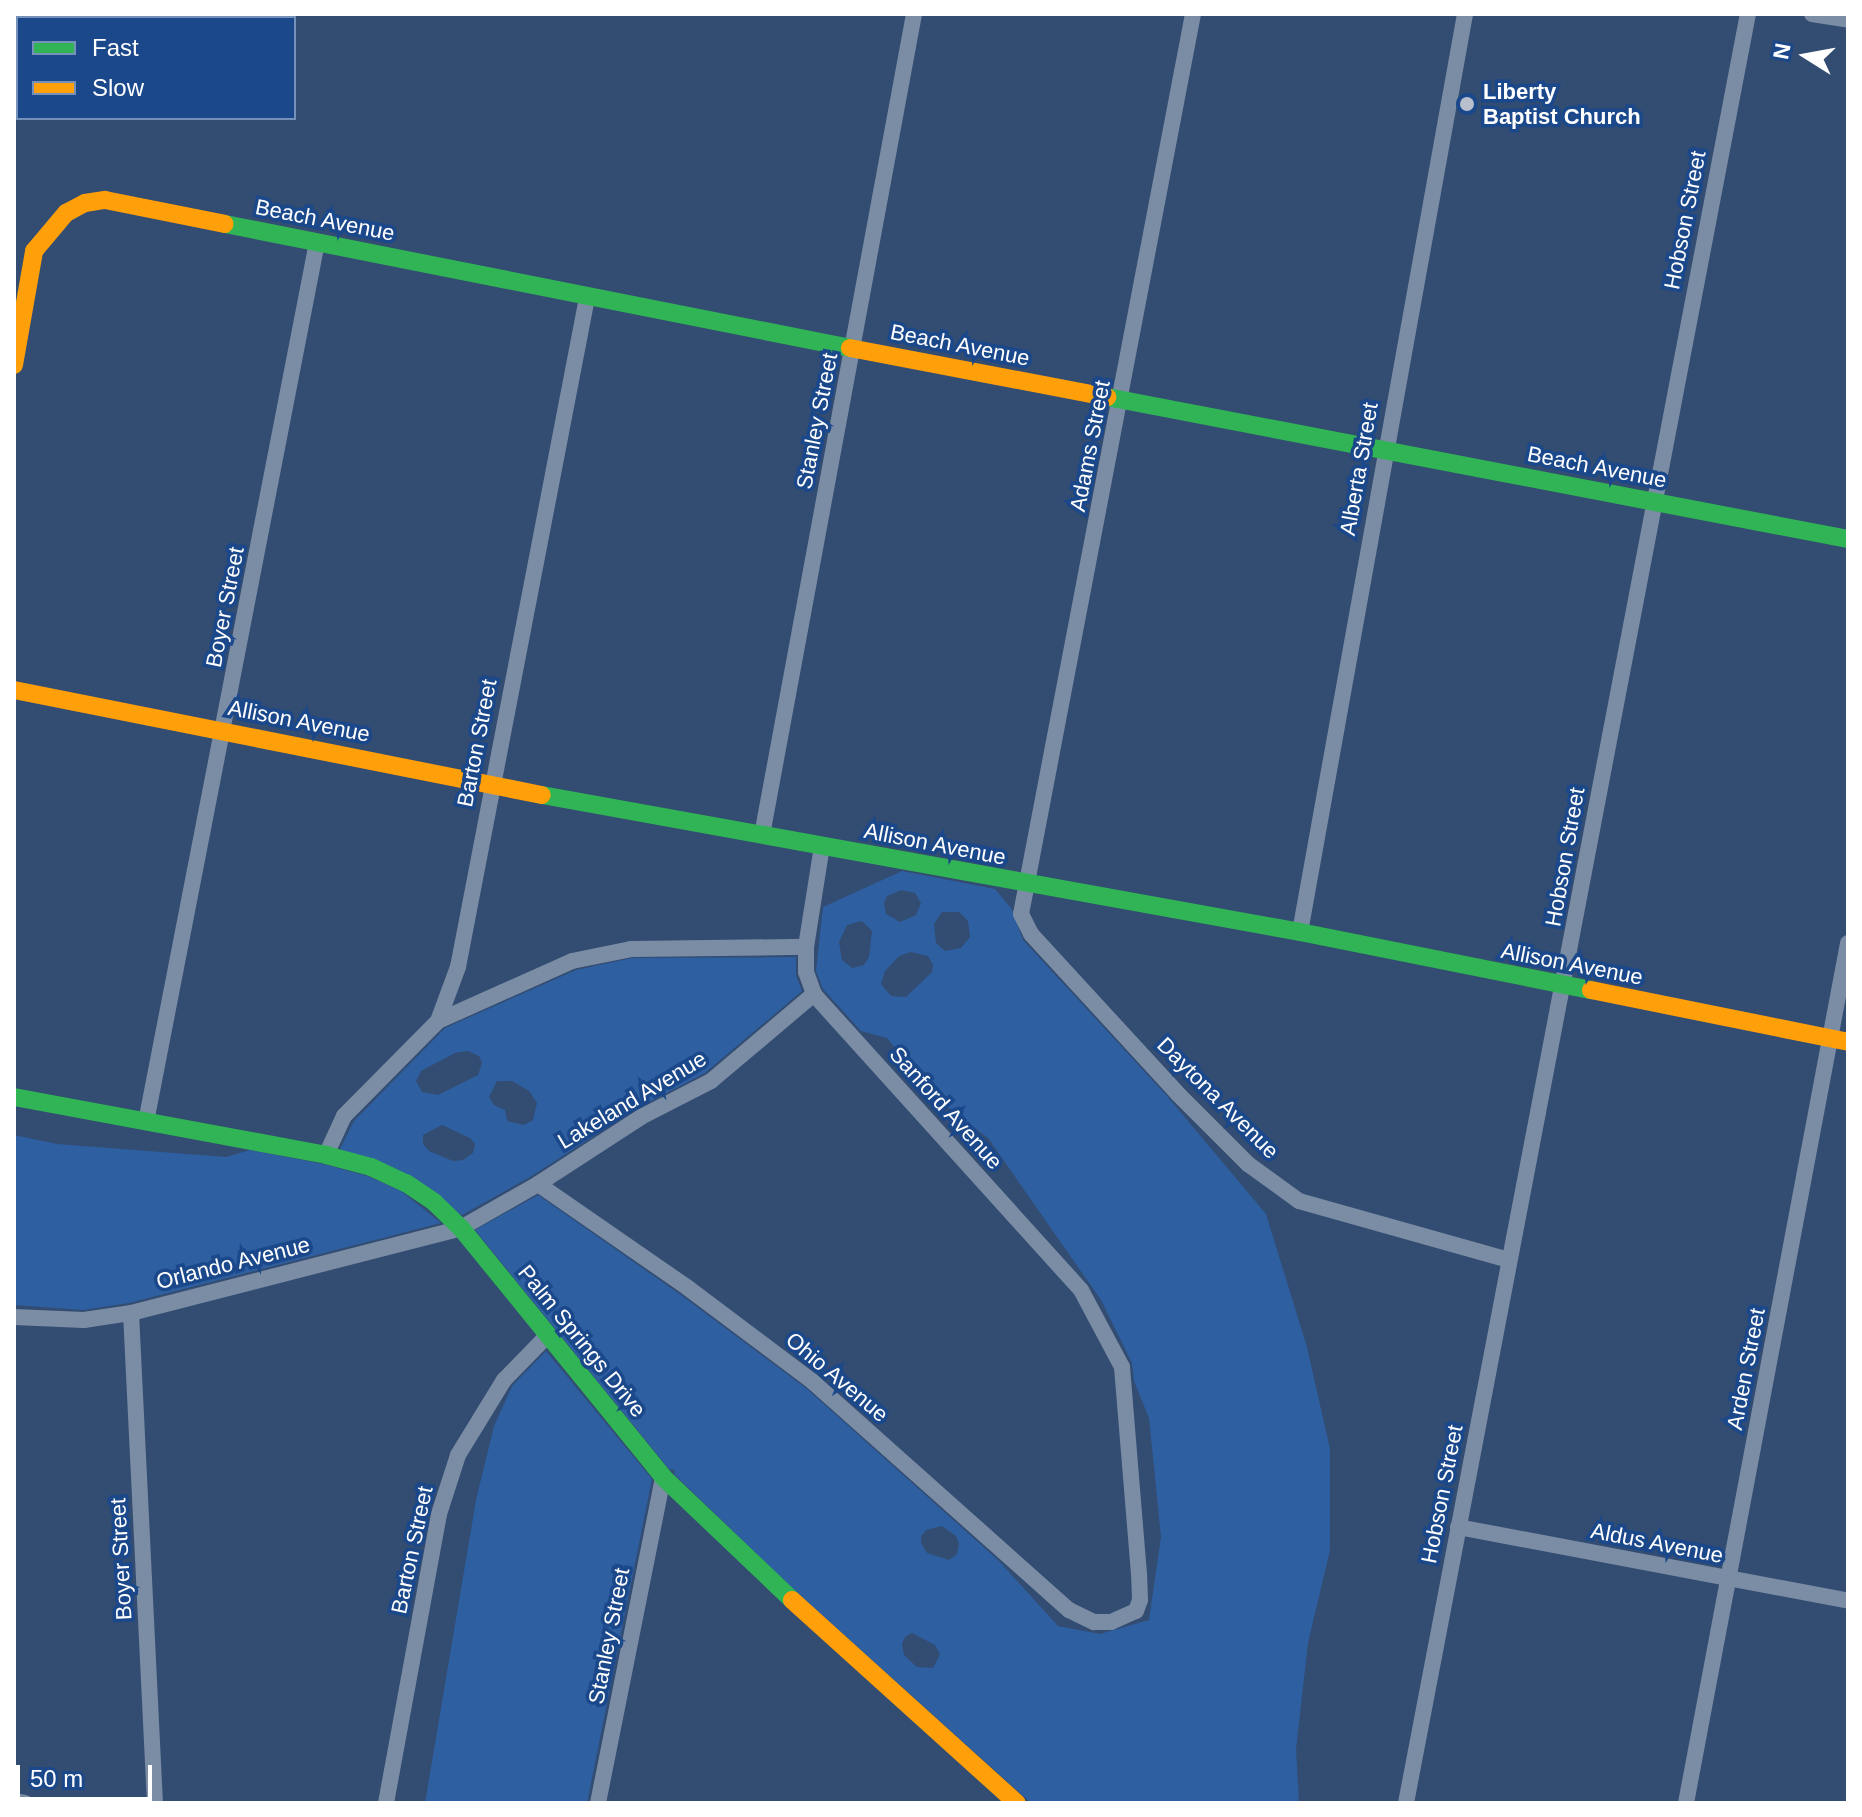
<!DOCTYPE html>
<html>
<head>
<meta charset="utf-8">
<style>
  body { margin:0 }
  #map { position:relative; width:1862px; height:1817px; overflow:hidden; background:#334c71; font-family:Arial,sans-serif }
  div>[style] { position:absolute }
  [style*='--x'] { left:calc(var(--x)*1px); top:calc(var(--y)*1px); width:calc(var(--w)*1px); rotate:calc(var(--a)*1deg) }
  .green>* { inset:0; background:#2e5fa1 }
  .street>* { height:16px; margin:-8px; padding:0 8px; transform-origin:8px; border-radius:8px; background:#7a8da5 }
  .fast>* { height:18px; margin:-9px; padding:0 9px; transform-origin:9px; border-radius:9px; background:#30b455 }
  .slow>* { height:18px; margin:-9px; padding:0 9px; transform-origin:9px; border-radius:9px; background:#ff9f0a }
  .dots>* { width:22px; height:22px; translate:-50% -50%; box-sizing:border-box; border:4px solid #1a488a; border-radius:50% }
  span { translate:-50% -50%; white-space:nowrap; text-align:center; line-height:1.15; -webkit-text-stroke:7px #1a488a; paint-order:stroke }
  .poi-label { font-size:22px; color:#fff; font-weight:700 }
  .left { translate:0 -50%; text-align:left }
  .street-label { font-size:22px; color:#fff }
  .frame { position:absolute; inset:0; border:16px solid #fff; pointer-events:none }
  .legend { position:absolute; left:16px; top:16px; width:280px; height:104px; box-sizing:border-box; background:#1a488a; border:2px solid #7691b9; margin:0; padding:10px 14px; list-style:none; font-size:24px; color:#fff }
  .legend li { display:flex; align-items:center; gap:16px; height:40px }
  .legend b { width:40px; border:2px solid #7691b9 }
  .north { position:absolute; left:1766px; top:16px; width:80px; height:80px; -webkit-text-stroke:6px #1a488a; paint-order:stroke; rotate:281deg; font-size:22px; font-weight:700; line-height:32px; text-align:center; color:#fff }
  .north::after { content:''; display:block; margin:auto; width:28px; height:36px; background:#fff; clip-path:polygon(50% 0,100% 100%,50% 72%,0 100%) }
  .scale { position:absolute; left:16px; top:1765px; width:136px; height:36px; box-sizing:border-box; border:4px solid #fff; border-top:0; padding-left:10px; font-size:24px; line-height:28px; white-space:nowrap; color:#fff; -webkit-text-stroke:6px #1a488a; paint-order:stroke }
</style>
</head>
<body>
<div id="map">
  <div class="green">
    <div style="clip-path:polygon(evenodd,902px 871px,995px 889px,1011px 908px,1023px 940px,1167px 1096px,1266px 1214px,1307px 1347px,1330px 1449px,1330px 1550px,1308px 1643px,1296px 1749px,1299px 1803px,1031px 1803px,791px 1587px,674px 1474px,675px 1470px,669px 1469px,475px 1230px,538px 1195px,681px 1295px,807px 1389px,998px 1560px,1058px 1626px,1100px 1634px,1149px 1620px,1161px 1537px,1149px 1418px,1134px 1381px,1132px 1363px,1101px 1300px,988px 1138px,934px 1097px,887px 1038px,861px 1031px,823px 989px,816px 971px,823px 907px,902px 871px,901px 890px,915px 893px,921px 903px,916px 915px,900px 922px,886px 914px,884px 903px,887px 896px,901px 890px,902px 871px,942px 912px,959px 912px,968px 921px,970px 937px,961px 948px,945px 951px,936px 943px,934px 924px,942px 912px,902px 871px,862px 921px,872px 931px,869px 957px,864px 965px,852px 968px,842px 960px,839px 942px,847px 925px,862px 921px,902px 871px,911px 952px,928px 956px,933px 965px,932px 972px,906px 997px,891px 996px,881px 984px,885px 971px,899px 956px,911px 952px,902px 871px,942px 1526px,956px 1536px,959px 1543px,957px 1554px,949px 1560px,927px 1553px,921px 1543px,921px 1537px,926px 1530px,942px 1526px,902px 871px,912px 1633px,935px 1645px,940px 1654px,933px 1668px,917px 1667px,904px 1655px,902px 1644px,905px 1637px,912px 1633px)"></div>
    <div style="clip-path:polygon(evenodd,796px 957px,796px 975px,802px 991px,705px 1073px,636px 1109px,530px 1177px,462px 1215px,340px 1149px,354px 1121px,445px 1028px,576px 970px,632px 958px,796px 957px,468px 1051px,479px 1056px,482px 1063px,478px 1075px,438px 1095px,422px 1092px,416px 1081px,421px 1071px,455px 1053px,468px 1051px,796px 957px,497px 1081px,512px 1081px,529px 1091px,537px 1103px,533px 1120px,524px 1125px,507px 1121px,505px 1110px,494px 1105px,489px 1097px,497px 1081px,796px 957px,442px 1125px,470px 1138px,475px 1144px,473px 1153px,463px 1160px,453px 1161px,429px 1151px,423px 1144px,423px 1135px,442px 1125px)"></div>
    <div style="clip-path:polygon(14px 1135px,57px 1144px,226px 1157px,250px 1150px,323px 1164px,367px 1176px,401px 1191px,441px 1223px,129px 1303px,83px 1310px,14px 1305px)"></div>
    <div style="clip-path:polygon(546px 1351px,652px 1479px,587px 1803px,425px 1803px,476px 1500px,494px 1426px,512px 1386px)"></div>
  </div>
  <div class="street">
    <div style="--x:1193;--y:14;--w:916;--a:100.82"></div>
    <div style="--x:1021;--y:914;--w:22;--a:63"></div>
    <div style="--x:1031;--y:934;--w:217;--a:47.4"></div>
    <div style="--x:1178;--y:1094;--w:99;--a:45"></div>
    <div style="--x:1248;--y:1164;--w:63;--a:36"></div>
    <div style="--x:1299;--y:1201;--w:218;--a:15.7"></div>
    <div style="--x:1812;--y:14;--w:36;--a:9"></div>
    <div style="--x:762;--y:835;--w:835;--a:-79.51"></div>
    <div style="--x:1300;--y:932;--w:933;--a:-79.81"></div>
    <div style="--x:438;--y:1021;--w:147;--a:-24.1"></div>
    <div style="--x:572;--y:961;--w:60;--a:-11.5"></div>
    <div style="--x:631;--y:949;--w:175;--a:-0.7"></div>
    <div style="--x:146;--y:1122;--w:896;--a:-79"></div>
    <div style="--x:326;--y:1155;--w:43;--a:-65.2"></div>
    <div style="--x:344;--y:1116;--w:134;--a:-45.3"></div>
    <div style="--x:438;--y:1021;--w:58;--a:-69.7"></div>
    <div style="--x:458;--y:967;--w:681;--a:-79.09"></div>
    <div style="--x:538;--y:1184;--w:183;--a:34.7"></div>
    <div style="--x:688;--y:1288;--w:156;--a:36.9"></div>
    <div style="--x:813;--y:1382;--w:343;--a:41.7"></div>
    <div style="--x:1069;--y:1610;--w:28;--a:26"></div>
    <div style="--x:1094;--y:1622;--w:17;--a:0"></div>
    <div style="--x:1111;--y:1622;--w:27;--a:-24"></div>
    <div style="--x:1136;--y:1611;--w:12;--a:-70"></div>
    <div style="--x:1140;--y:1600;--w:26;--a:-92"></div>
    <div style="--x:1139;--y:1574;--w:208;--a:-94.7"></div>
    <div style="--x:1122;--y:1367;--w:87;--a:-118"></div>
    <div style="--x:1081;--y:1290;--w:399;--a:-132.1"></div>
    <div style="--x:814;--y:994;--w:23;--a:-110"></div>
    <div style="--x:806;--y:972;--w:25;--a:-90"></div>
    <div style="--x:806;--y:947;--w:102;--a:-81"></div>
    <div style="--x:131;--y:1313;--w:491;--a:87.2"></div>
    <div style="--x:14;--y:1317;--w:70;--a:2.5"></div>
    <div style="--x:84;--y:1320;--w:48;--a:-8.5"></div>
    <div style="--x:131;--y:1313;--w:341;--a:-14.4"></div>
    <div style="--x:461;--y:1228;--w:89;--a:-29.7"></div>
    <div style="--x:538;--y:1184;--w:123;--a:-33"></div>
    <div style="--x:641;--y:1117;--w:79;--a:-27.2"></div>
    <div style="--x:711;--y:1081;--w:135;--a:-40.2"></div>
    <div style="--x:1458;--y:1527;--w:397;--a:10.7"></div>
    <div style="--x:14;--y:1801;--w:11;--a:10"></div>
    <div style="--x:386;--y:1803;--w:294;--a:-79.6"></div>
    <div style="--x:439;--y:1514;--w:62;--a:-72.1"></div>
    <div style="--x:458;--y:1455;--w:88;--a:-58.5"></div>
    <div style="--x:504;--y:1380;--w:62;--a:-45.7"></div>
    <div style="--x:598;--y:1803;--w:332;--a:-78.7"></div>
    <div style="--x:1406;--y:1803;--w:1821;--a:-79.18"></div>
    <div style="--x:1686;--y:1803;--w:875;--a:-79.33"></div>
  </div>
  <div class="fast">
    <div style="--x:225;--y:224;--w:637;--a:11.22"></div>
    <div style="--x:1107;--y:397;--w:754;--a:10.85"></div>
    <div style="--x:542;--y:795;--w:770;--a:10.24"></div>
    <div style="--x:1300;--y:932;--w:297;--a:11.3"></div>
    <div style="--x:14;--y:1097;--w:317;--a:10.5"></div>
    <div style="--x:326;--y:1155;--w:47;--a:14.9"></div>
    <div style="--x:371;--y:1167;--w:38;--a:25"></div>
    <div style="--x:406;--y:1183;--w:34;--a:34"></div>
    <div style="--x:434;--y:1202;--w:37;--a:44"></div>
    <div style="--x:461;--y:1228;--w:321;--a:50.9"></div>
    <div style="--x:663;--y:1477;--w:178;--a:43.6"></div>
  </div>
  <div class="slow">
    <div style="--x:850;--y:348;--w:262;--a:10.8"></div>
    <div style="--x:14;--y:365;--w:116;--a:-80"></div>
    <div style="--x:34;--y:251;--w:50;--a:-49.9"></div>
    <div style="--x:66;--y:213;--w:21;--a:-28"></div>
    <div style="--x:85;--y:203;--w:20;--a:-9"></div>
    <div style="--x:105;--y:200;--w:122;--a:11.3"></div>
    <div style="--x:14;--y:690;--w:538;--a:11.25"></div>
    <div style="--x:1591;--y:990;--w:262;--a:11.4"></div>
    <div style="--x:792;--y:1600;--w:303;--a:42.1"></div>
  </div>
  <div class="dots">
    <div style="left:1467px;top:104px;background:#b8c0cd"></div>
  </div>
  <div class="poi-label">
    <span class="left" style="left:1483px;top:104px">Liberty<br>Baptist Church</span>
  </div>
  <div class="street-label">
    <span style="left:325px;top:220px;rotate:11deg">Beach Avenue</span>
    <span style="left:1685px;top:220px;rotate:-79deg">Hobson Street</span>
    <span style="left:960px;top:345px;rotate:11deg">Beach Avenue</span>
    <span style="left:817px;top:421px;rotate:-79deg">Stanley Street</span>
    <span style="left:1090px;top:446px;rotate:-79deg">Adams Street</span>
    <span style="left:1597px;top:467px;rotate:11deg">Beach Avenue</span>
    <span style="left:1359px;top:469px;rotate:-80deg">Alberta Street</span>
    <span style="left:225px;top:607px;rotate:-79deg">Boyer Street</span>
    <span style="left:299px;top:721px;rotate:11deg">Allison Avenue</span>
    <span style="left:477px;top:743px;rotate:-79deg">Barton Street</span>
    <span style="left:935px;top:844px;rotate:11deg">Allison Avenue</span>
    <span style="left:1565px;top:857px;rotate:-80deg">Hobson Street</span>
    <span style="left:1572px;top:964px;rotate:11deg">Allison Avenue</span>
    <span style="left:1218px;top:1098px;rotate:45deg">Daytona Avenue</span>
    <span style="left:632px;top:1100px;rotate:-31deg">Lakeland Avenue</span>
    <span style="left:946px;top:1108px;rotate:48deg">Sanford Avenue</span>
    <span style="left:233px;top:1263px;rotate:-14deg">Orlando Avenue</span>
    <span style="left:582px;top:1341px;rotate:51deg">Palm Springs Drive</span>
    <span style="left:1746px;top:1369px;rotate:-79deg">Arden Street</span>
    <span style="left:837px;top:1377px;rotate:40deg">Ohio Avenue</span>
    <span style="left:1442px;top:1494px;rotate:-79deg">Hobson Street</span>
    <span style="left:1657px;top:1543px;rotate:11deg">Aldus Avenue</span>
    <span style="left:412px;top:1550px;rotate:-78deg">Barton Street</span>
    <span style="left:121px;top:1559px;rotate:-93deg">Boyer Street</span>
    <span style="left:609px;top:1636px;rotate:-79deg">Stanley Street</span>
  </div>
  <div class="frame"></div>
  <ul class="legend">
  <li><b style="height:10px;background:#30b455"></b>Fast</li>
  <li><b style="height:10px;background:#ff9f0a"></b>Slow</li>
  </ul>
  <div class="north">N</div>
  <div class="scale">50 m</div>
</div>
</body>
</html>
